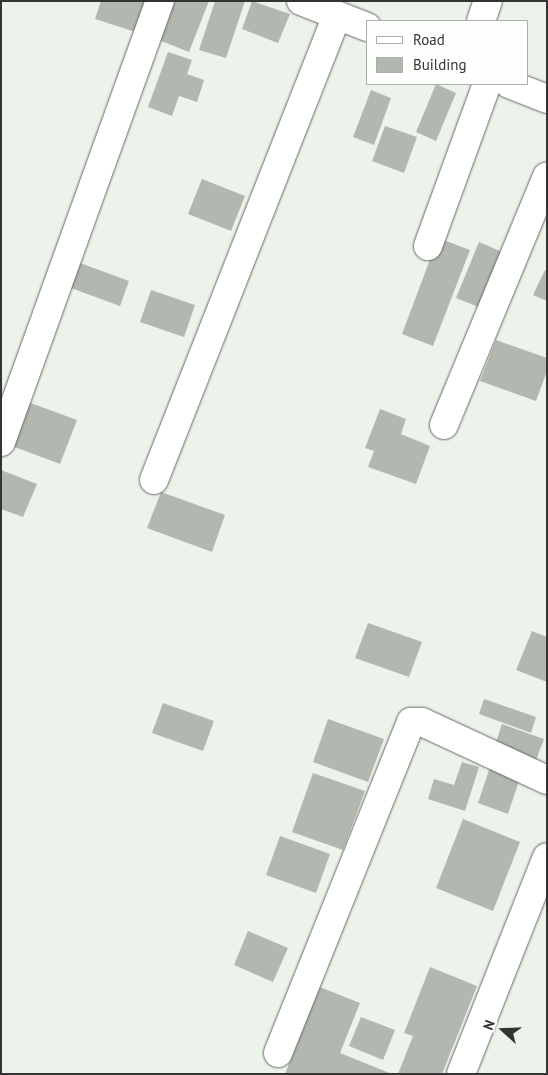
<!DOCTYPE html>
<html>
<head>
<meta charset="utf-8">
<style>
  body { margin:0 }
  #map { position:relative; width:548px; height:1075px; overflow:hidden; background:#ecf3ea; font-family:"PT Sans",sans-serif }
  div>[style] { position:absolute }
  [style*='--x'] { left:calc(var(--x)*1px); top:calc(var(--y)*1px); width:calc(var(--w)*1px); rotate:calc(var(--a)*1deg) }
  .building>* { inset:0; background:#b2b8b0 }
  .roads { filter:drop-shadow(0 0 1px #656b63) drop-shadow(0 0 1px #656b63) }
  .street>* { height:28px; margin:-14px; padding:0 14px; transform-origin:14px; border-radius:14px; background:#fff }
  span { translate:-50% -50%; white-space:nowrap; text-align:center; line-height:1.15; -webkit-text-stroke:5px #fcfffb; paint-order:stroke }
  .frame { position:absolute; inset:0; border:2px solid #323531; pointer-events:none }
  .legend { position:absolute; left:366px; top:20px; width:162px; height:65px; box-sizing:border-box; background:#fcfffb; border:1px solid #abaeaa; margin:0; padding:6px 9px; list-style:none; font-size:15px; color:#323531 }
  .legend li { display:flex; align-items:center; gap:10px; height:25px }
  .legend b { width:25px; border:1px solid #abaeaa }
  .north { position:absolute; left:478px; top:1005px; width:50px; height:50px; -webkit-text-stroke:4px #fcfffb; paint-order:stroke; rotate:290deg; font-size:14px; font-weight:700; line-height:20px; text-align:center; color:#323531 }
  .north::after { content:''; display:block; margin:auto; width:18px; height:22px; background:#323531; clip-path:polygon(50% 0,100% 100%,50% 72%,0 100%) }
</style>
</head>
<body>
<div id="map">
  <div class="building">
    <div style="clip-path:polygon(101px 1px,152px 1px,142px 34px,95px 19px)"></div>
    <div style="clip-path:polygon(174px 1px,209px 1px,189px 52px,159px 40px)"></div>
    <div style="clip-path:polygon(215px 1px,245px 1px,226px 58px,199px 50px)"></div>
    <div style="clip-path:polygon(252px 1px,290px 14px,278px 43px,242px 29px)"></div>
    <div style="clip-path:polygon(168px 52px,192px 60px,187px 74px,204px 80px,197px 102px,179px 96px,172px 116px,148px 107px)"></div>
    <div style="clip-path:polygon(436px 84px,456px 93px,436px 141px,416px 132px)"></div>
    <div style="clip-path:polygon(371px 90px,391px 98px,374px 145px,353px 137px)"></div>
    <div style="clip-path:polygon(385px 126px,417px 137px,404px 173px,372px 161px)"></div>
    <div style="clip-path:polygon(202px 179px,245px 196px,231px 231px,188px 214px)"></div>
    <div style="clip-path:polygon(438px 238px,470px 250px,433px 346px,402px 334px)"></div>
    <div style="clip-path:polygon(479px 242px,509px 255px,486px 310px,456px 298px)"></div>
    <div style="clip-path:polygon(80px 263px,129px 281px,120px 306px,71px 288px)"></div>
    <div style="clip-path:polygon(545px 270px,547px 271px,547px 301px,533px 295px)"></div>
    <div style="clip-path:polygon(151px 290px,195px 305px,184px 337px,140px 322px)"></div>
    <div style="clip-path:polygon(496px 340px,547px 358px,547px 371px,536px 401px,480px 381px)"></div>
    <div style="clip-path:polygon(28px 402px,77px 420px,60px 464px,12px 446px)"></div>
    <div style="clip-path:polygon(380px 409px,406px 419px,401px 434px,430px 446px,416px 484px,368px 467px,374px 451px,365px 448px)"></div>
    <div style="clip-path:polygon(1px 470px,37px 484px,23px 517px,1px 509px)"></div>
    <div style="clip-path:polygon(161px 492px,225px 515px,212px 552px,147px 528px)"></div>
    <div style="clip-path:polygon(368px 623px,422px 642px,409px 677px,355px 658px)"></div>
    <div style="clip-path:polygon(532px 631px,547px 637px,547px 682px,516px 670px)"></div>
    <div style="clip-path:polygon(484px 699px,536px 717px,531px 733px,479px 714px)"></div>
    <div style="clip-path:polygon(163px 703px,214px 721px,203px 751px,152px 733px)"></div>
    <div style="clip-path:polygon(328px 719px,384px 739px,368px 782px,313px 762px)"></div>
    <div style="clip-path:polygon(502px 724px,544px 739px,535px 763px,494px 748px)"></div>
    <div style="clip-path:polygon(462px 762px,479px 767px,465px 811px,428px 799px,434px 779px,454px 785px)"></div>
    <div style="clip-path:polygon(490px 767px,520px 778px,508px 814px,478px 803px)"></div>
    <div style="clip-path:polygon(313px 773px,365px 791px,343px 850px,292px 832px)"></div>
    <div style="clip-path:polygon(463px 819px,520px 842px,493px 911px,436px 888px)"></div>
    <div style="clip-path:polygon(280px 836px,330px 854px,316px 893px,266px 875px)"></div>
    <div style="clip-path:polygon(248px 931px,288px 948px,273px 982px,234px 965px)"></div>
    <div style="clip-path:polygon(430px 967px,477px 986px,442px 1074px,398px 1074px,413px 1036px,404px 1033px)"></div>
    <div style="clip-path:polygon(320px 987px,360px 1003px,340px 1053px,392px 1074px,285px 1074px)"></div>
    <div style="clip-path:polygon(361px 1017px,395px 1030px,383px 1060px,349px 1046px)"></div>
  </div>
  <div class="roads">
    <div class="street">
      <div style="--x:301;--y:1;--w:71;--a:21.5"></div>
      <div style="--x:481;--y:21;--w:21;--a:-71"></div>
      <div style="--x:509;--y:84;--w:41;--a:21.5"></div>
      <div style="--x:428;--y:246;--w:172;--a:-70"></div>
      <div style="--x:444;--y:425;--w:269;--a:-67.5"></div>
      <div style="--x:1;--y:442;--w:469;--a:-70.2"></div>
      <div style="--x:154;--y:480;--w:499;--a:-68.5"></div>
      <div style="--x:278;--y:1053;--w:357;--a:-68.1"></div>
      <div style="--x:411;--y:722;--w:11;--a:0"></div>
      <div style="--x:422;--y:722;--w:138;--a:24.9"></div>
      <div style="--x:461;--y:1074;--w:233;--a:-68.4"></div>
    </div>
  </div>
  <div class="frame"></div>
  <ul class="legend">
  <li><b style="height:6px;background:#fff"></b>Road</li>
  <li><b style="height:14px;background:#b2b8b0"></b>Building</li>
  </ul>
  <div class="north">N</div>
</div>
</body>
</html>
